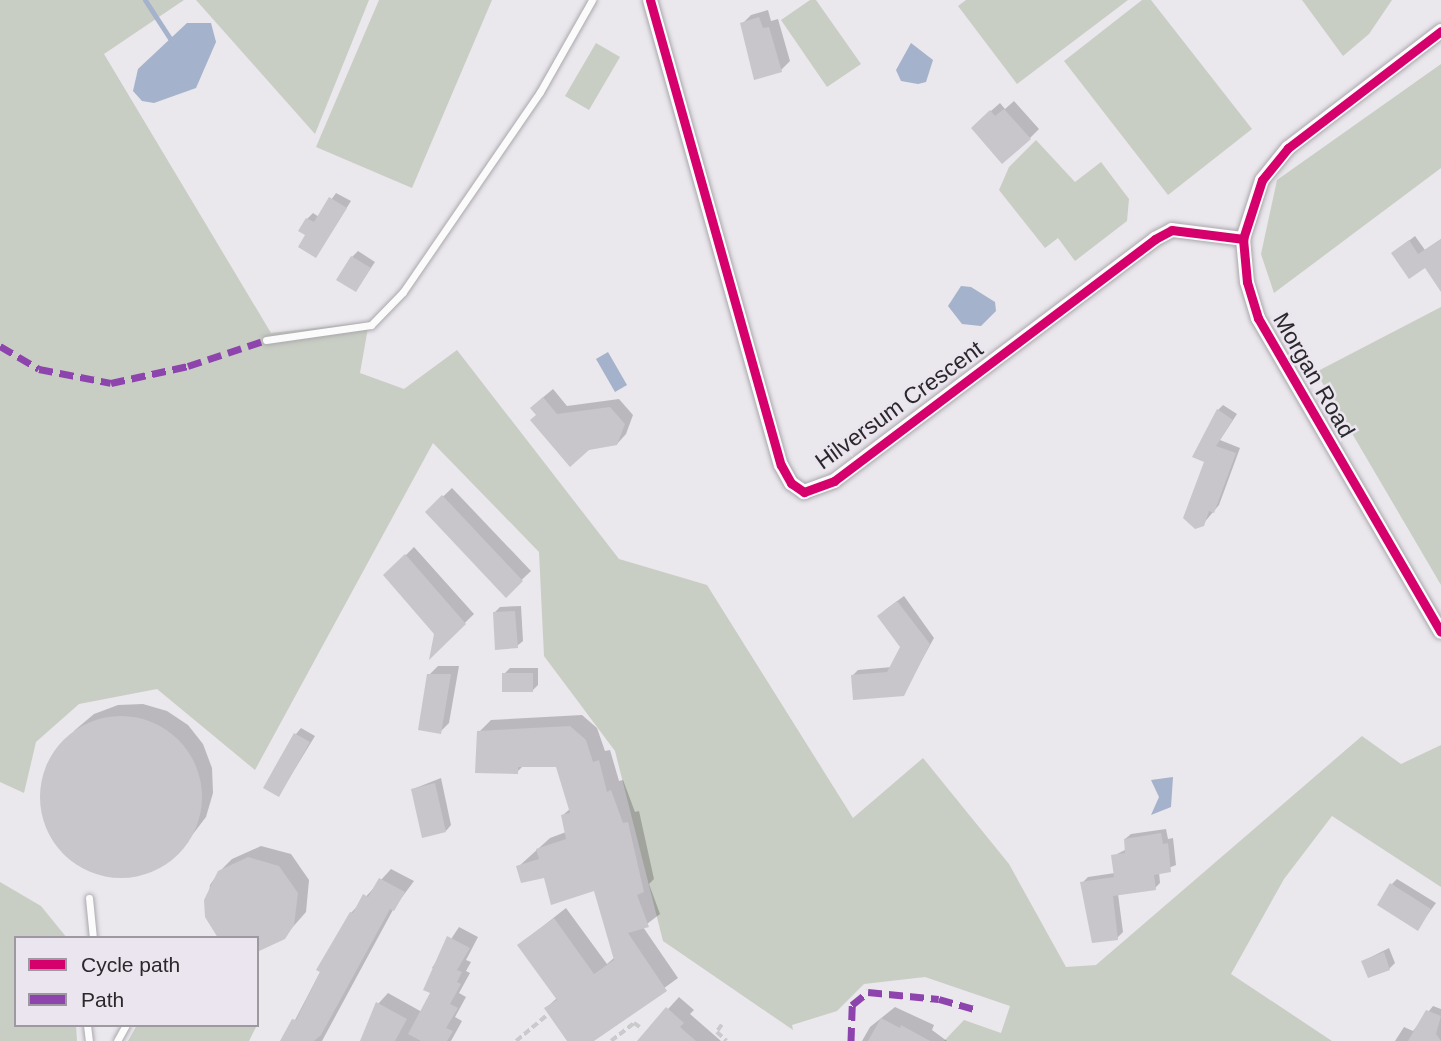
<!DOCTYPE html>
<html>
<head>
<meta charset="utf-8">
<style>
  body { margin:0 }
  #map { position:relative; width:1441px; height:1041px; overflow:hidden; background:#eae7ed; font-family:Arial,sans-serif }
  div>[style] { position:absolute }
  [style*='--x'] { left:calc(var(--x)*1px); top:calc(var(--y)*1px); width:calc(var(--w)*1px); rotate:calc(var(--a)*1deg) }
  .green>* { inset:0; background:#c8cec4 }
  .water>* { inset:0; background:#a4b2cb }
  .shadow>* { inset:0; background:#0003 }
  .stream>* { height:5px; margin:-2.5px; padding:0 2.5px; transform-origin:2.5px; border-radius:2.5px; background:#a4b2cb }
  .building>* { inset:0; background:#c8c6ca }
  .round { border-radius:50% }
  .path>* { height:3.5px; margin-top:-1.75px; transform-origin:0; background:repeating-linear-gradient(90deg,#cac9cb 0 7px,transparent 0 10.5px) }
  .roads { filter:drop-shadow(0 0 2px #aaa8ac) drop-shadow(0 0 2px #aaa8ac) }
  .lane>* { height:7px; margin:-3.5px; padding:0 3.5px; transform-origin:3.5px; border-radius:3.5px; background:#fcfbfc }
  .street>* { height:14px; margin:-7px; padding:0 7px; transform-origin:7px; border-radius:7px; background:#fcfbfc }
  .quiet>* { height:7px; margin-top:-3.5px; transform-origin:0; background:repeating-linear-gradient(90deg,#8e44ad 0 14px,transparent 0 21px) }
  .cycleway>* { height:9px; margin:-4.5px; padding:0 4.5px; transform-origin:4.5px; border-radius:4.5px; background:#d6006c }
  span { translate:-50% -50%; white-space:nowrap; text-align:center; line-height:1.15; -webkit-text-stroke:5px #ebe5ef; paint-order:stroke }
  .street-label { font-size:23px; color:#2a282c }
  .legend { position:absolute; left:14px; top:936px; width:245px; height:91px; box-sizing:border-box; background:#ebe5ef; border:2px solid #9e99a1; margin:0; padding:9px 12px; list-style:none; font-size:21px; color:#2a282c }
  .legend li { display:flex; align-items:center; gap:14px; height:35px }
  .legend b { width:35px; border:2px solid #9e99a1 }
</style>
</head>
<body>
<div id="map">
  <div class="green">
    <div style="clip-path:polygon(0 0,184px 0,104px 54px,271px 333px,369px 322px,360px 373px,404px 389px,457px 350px,619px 559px,707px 585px,853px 818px,923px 758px,1009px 864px,1066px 967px,1096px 965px,1362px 736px,1401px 764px,1441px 745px,1441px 887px,1332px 816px,1284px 879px,1231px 974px,1332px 1041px,944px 1041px,964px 1020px,1001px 1033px,1010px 1006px,925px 977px,864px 984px,837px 1011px,792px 1025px,793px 1030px,663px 941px,615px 751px,544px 656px,539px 552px,433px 443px,255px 770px,157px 689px,79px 704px,36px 742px,24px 793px,0 782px)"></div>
    <div style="clip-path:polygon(196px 0,369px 0,315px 134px)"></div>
    <div style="clip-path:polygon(379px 0,492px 0,412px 188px,316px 147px)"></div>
    <div style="clip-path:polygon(810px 0,816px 0,861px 64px,827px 87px,781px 20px)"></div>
    <div style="clip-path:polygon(966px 0,1128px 0,1017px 84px,958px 6px)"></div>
    <div style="clip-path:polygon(1142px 0,1151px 0,1252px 129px,1168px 195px,1064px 61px)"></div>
    <div style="clip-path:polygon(1302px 0,1392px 0,1369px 34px,1343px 56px)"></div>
    <div style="clip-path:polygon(596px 43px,620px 57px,589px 110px,565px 96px)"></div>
    <div style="clip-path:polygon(1441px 64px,1441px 168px,1274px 293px,1261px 254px,1277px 180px)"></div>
    <div style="clip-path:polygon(1036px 140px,1075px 182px,1101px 162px,1129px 199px,1127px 221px,1075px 261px,1058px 238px,1045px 248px,999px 190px,1009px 167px)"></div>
    <div style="clip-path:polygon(1441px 307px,1441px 585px,1316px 372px)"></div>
    <div style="clip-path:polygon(0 882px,41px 906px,67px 938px,16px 938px,16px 1025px,76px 1025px,77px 1041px,0 1041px)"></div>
    <div style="clip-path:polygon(137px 1025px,257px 1025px,249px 1041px,128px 1041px)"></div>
  </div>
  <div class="water">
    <div style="clip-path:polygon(187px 23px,211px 23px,216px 42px,196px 88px,154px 103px,142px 101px,133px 91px,138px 69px)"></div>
    <div style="clip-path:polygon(911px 43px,933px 60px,926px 82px,918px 84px,901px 81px,896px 70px)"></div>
    <div style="clip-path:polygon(961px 286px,971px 287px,995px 302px,996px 311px,981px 326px,962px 324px,948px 306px)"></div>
    <div style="clip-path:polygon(608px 352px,627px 385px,615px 392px,596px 359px)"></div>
    <div style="clip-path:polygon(1173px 777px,1171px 807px,1151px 815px,1159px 797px,1151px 780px)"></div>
  </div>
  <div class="shadow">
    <div style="clip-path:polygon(768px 10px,771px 21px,778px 19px,790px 61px,781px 70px,756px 78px,742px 24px,751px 15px)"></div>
    <div style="clip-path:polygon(1014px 101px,1039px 129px,1030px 138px,982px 119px,1000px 103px,1005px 109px)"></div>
    <div style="clip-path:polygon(336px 193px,351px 201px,316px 256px,307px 235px,307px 219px,313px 213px,319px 217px)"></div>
    <div style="clip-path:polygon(1415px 236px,1425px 250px,1441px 239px,1441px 275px,1393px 253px)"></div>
    <div style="clip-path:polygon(358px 251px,375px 262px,356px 290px,352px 257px)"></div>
    <div style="clip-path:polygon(553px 389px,567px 406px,619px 399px,633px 415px,626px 434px,617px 444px,538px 415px,541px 399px)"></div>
    <div style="clip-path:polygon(1223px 405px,1237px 414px,1220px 440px,1240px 448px,1219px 505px,1203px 524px,1206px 461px,1218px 410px)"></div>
    <div style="clip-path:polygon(452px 488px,531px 571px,506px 595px,427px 512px)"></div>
    <div style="clip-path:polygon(414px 547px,474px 614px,432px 655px,436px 634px,386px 575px)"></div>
    <div style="clip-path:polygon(904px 596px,934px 638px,903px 694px,853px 675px,858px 670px,892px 667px,902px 647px,885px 610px)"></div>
    <div style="clip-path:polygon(521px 606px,523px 641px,517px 646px,494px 613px,500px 607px)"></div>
    <div style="clip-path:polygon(438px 666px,459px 666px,449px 723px,440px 732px,429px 675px)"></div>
    <div style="clip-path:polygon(510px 668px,538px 668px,538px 685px,533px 690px,504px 674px)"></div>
    <div style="clip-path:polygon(143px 704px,167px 711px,188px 725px,203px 744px,212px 768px,213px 793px,206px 817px,180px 851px,160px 867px,137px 876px,112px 877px,87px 870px,66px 856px,51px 837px,42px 813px,41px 788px,48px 764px,75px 730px,94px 714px,118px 705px)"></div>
    <div style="clip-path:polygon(582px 715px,597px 728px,605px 751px,610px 750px,619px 781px,623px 780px,635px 812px,639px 811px,654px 879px,649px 884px,660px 914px,643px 927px,678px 978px,591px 1041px,569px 1041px,546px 1008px,557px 998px,519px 945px,566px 908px,607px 964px,615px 957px,595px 889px,518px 867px,550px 838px,566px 832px,563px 815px,571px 808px,557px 765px,524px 765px,517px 772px,479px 732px,491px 720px)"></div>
    <div style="clip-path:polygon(301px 728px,315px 736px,279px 795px,296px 734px)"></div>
    <div style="clip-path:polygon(441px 778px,451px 825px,446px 831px,413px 789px)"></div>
    <div style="clip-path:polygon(1166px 829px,1168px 839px,1173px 838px,1176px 865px,1159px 872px,1160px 883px,1155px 888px,1118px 894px,1123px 932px,1117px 938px,1082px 883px,1088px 877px,1115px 873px,1113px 856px,1127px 849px,1125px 839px,1131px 834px)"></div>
    <div style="clip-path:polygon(261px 846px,291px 854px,309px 880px,306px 912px,284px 937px,257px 938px,207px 916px,210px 885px,219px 872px,232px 859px)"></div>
    <div style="clip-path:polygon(391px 869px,414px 881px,394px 908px,322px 1041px,284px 1041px,351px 913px)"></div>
    <div style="clip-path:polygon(1397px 879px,1436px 903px,1417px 929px,1392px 884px)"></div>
    <div style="clip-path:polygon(459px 927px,478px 937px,466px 960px,471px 962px,466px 971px,470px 973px,459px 993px,466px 997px,455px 1017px,462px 1021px,451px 1041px,362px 1041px,378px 1004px,388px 993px,422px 1012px,432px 993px,436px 970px,432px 968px)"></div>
    <div style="clip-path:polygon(1389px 948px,1395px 963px,1389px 969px,1363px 961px)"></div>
    <div style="clip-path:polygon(679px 997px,694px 1010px,690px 1014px,721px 1041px,639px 1041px)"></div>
    <div style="clip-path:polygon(1433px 1006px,1441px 1009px,1441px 1041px,1395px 1041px,1404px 1027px,1413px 1031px)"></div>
    <div style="clip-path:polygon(895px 1007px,934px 1025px,932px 1030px,947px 1041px,862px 1041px,870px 1027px)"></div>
  </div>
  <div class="stream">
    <div style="--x:145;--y:0;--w:48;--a:57"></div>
  </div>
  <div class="building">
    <div style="clip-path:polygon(759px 17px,763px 28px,769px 27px,782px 72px,754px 80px,740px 23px)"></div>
    <div style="clip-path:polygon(1004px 109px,1031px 139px,1002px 164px,971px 128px,990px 110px,995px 116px)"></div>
    <div style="clip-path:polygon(329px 197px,347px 208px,316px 258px,298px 247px,305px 235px,298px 231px,306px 218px,314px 222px)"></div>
    <div style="clip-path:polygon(1441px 239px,1441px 292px,1425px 268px,1409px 279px,1391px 253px,1409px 240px,1418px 254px)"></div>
    <div style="clip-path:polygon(351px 256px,371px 268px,356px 292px,336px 280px)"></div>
    <div style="clip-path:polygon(543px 397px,557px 414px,610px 407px,625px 424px,617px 445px,589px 450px,570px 467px,530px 420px,536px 415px,530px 408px)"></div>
    <div style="clip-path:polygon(1217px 409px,1233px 420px,1216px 446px,1236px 453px,1214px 513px,1209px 511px,1204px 526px,1195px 529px,1183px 518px,1204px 462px,1192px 457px)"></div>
    <div style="clip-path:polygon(442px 495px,523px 581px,506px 598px,425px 512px)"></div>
    <div style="clip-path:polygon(405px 554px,466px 624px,429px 660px,434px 634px,383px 575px)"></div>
    <div style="clip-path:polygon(897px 601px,930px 644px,904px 696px,853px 700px,851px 675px,887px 672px,900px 647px,877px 616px)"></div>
    <div style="clip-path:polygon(515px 611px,518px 648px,495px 650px,493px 612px)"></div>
    <div style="clip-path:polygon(502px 673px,533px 673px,533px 692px,502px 692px)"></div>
    <div style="clip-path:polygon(427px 674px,451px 674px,441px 734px,418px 730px)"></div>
    <div class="round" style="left:40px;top:716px;width:162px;height:162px"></div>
    <div style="clip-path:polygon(570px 726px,586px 740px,593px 762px,599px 760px,607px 792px,611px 790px,623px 823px,628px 822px,644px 892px,637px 895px,649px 927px,628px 933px,667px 991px,594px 1041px,567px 1041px,544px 1008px,557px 1000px,517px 945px,554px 918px,594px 974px,614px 960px,594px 891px,551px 905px,544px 878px,521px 883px,516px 866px,539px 859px,536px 849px,566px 839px,561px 815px,570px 813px,556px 767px,518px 767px,518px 774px,475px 773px,477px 731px)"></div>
    <div style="clip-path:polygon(294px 733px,310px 742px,279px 797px,263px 788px)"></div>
    <div style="clip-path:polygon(435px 783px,446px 832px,422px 838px,411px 789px)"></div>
    <div style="clip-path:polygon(1161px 833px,1163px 844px,1168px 843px,1171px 872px,1154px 875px,1156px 890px,1113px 896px,1118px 940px,1092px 943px,1080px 882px,1114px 877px,1111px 855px,1125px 853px,1124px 839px)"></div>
    <div style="clip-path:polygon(248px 857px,279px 866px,298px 893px,294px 925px,285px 939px,257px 952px,257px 938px,218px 938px,205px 917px,204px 900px,218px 871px)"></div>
    <div style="clip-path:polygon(379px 878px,405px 892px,394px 911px,390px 909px,321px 1035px,314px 1041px,280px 1041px,292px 1019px,296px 1020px,320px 972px,316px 970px,350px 912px,353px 913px,363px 894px,368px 897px)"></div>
    <div style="clip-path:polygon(1390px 883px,1431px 909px,1418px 931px,1377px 905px)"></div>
    <div style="clip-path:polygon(447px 936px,470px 948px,457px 970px,462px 972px,457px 982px,461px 984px,450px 1004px,458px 1008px,446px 1028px,453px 1031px,447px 1041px,421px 1041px,408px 1034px,430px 993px,423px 990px)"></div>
    <div style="clip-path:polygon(1384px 952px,1390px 970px,1368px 978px,1361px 961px)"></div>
    <div style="clip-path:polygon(376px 1002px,407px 1019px,395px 1041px,360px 1041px)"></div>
    <div style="clip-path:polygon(666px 1007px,684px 1023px,680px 1027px,696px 1041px,637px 1041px)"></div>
    <div style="clip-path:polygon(1426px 1010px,1441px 1016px,1436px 1034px,1441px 1041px,1408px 1041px)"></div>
    <div style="clip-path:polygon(881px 1018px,900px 1028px,901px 1025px,930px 1041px,868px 1041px)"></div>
  </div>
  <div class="path">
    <div style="--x:722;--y:1025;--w:9;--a:126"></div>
    <div style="--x:717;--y:1032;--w:13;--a:42"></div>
    <div style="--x:516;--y:1041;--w:39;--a:-40"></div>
    <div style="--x:611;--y:1041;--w:29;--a:-38"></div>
    <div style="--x:634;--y:1023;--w:7;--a:34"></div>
  </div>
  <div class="roads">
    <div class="lane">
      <div style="--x:266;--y:340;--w:106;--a:-8.1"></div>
      <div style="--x:371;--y:325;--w:46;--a:-45.9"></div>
      <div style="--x:403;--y:292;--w:242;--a:-55.6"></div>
      <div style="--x:540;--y:92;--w:106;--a:-60.5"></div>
      <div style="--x:89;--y:898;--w:40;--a:84.3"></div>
      <div style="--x:87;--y:1025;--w:16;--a:83"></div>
      <div style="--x:117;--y:1041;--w:18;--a:-61"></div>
    </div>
    <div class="street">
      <div style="--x:650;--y:0;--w:483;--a:74.3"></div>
      <div style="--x:781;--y:465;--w:21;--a:61"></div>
      <div style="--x:791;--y:483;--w:16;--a:35"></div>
      <div style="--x:804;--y:492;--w:32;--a:-20"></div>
      <div style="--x:834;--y:481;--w:402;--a:-37"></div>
      <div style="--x:1155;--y:239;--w:19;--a:-28"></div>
      <div style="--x:1172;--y:230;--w:72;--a:7.2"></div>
      <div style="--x:1441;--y:31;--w:193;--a:142.6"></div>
      <div style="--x:1288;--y:148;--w:41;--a:129.1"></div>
      <div style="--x:1262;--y:180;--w:62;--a:107.9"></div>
      <div style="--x:1243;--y:239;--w:43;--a:84.7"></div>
      <div style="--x:1247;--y:282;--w:38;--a:73"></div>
      <div style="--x:1258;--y:318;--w:363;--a:59.8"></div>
    </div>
  </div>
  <div class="quiet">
    <div style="--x:0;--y:346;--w:45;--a:30.5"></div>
    <div style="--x:39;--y:369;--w:73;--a:11"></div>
    <div style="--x:111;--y:383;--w:79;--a:-12.4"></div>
    <div style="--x:188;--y:366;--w:82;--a:-18.4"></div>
    <div style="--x:851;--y:1041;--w:36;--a:-88"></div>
    <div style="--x:852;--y:1005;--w:21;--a:-39"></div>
    <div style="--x:868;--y:992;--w:71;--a:5.6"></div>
    <div style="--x:939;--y:999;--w:37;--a:16"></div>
  </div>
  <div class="cycleway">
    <div style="--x:650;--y:0;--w:483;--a:74.3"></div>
    <div style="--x:781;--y:465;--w:21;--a:61"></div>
    <div style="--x:791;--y:483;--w:16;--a:35"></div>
    <div style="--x:804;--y:492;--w:32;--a:-20"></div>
    <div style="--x:834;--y:481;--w:402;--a:-37"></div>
    <div style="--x:1155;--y:239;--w:19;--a:-28"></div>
    <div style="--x:1172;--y:230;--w:72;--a:7.2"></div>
    <div style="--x:1441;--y:31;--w:193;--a:142.6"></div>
    <div style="--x:1288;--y:148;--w:41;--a:129.1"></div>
    <div style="--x:1262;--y:180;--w:62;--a:107.9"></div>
    <div style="--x:1243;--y:239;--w:43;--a:84.7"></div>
    <div style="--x:1247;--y:282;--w:38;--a:73"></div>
    <div style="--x:1258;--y:318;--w:363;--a:59.8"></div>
  </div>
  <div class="street-label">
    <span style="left:1314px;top:375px;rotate:60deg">Morgan Road</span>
    <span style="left:899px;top:405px;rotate:-36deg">Hilversum Crescent</span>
  </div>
  <ul class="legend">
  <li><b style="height:9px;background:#d6006c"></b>Cycle path</li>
  <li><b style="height:9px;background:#8e44ad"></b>Path</li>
  </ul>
</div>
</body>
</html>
